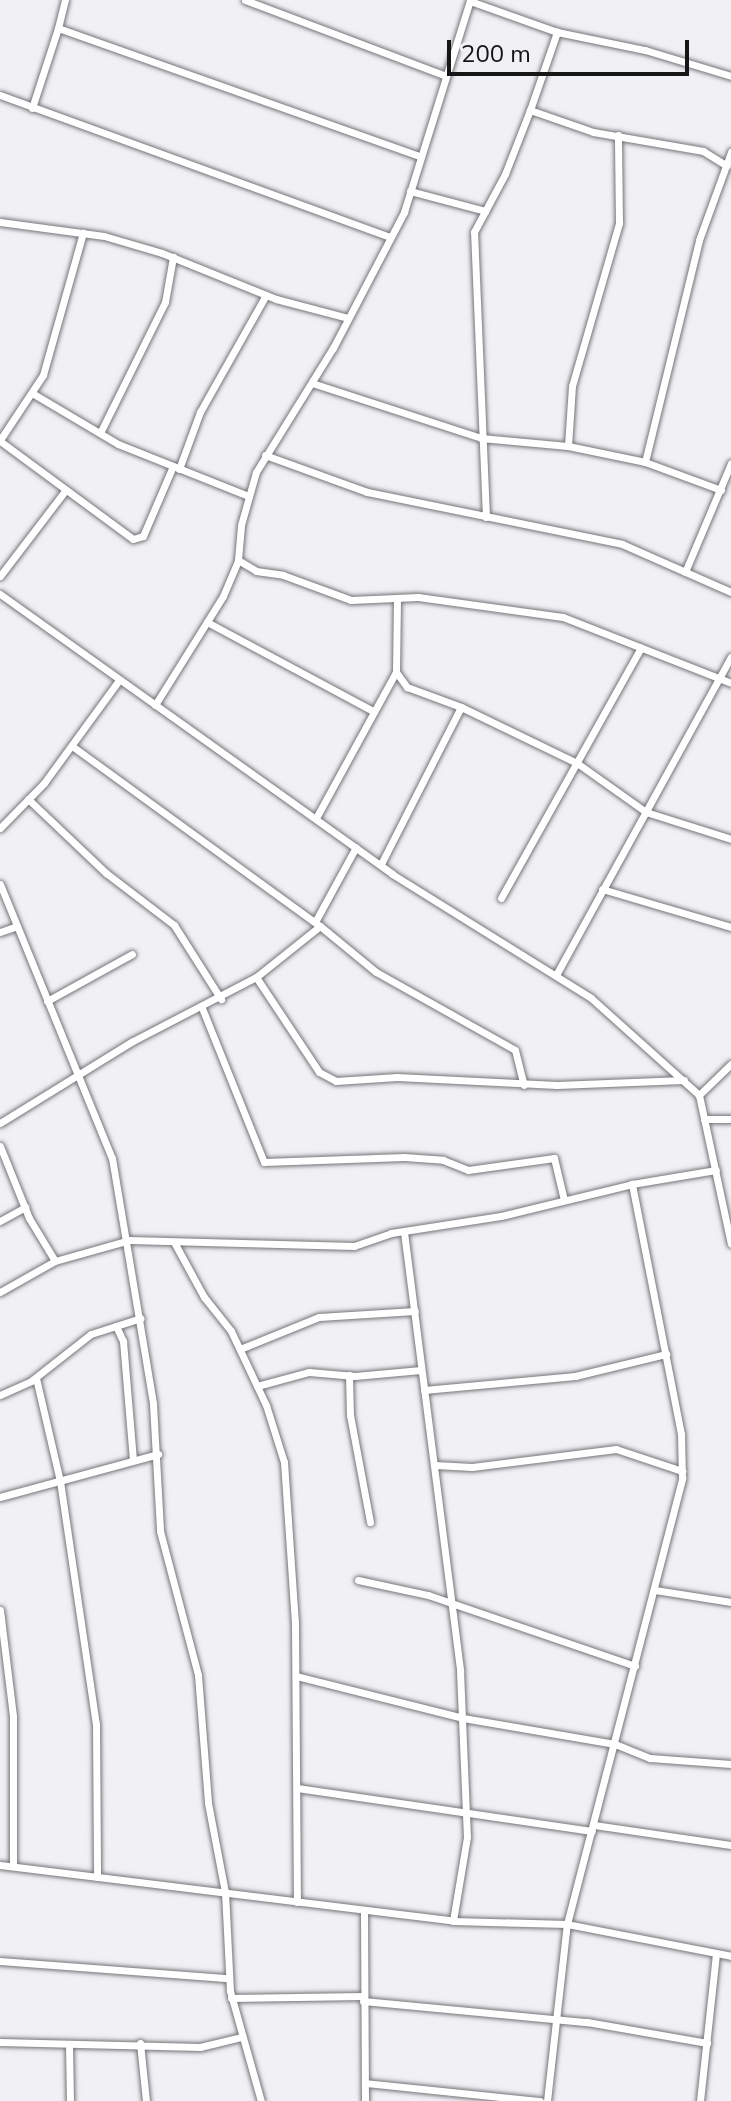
<!DOCTYPE html>
<html>
<head>
<meta charset="utf-8">
<style>
  body { margin:0 }
  #map { position:relative; width:731px; height:2101px; overflow:hidden; background:#f0f0f5; font-family:"Nunito Sans",sans-serif }
  div>[style] { position:absolute }
  [style*='--x'] { left:calc(var(--x)*1px); top:calc(var(--y)*1px); width:calc(var(--w)*1px); rotate:calc(var(--a)*1deg) }
  .roads { filter:drop-shadow(0 0 2px #757579) drop-shadow(0 0 2px #757579) }
  .minor>* { height:7px; margin:-3.5px; padding:0 3.5px; transform-origin:3.5px; border-radius:3.5px; background:#fff }
  span { translate:-50% -50%; white-space:nowrap; text-align:center; line-height:1.15; -webkit-text-stroke:6px #f0f0f5; paint-order:stroke }
  .scale { position:absolute; left:447px; top:40px; width:242px; height:36px; box-sizing:border-box; border:4px solid #161617; border-top:0; padding-left:10px; font-size:24px; line-height:28px; white-space:nowrap; color:#161617; -webkit-text-stroke:6px #f0f0f5; paint-order:stroke }
</style>
</head>
<body>
<div id="map">
  <div class="roads">
    <div class="minor">
      <div style="--x:245;--y:0;--w:213;--a:20.7"></div>
      <div style="--x:470;--y:1;--w:92;--a:19.6"></div>
      <div style="--x:557;--y:32;--w:90;--a:11.6"></div>
      <div style="--x:645;--y:50;--w:90;--a:16.8"></div>
      <div style="--x:58;--y:28;--w:29;--a:-76"></div>
      <div style="--x:0;--y:95;--w:415;--a:20"></div>
      <div style="--x:32;--y:108;--w:84;--a:-72"></div>
      <div style="--x:58;--y:28;--w:384;--a:19.5"></div>
      <div style="--x:530;--y:110;--w:83;--a:-70.9"></div>
      <div style="--x:410;--y:191;--w:78;--a:14.9"></div>
      <div style="--x:0;--y:222;--w:105;--a:7.7"></div>
      <div style="--x:104;--y:236;--w:60;--a:16.3"></div>
      <div style="--x:162;--y:253;--w:123;--a:22"></div>
      <div style="--x:276;--y:299;--w:74;--a:14.8"></div>
      <div style="--x:312;--y:383;--w:178;--a:18"></div>
      <div style="--x:481;--y:438;--w:87;--a:5.3"></div>
      <div style="--x:568;--y:446;--w:79;--a:11.7"></div>
      <div style="--x:645;--y:462;--w:228;--a:-76.3"></div>
      <div style="--x:699;--y:240;--w:94;--a:-70"></div>
      <div style="--x:32;--y:393;--w:100;--a:30.7"></div>
      <div style="--x:118;--y:444;--w:141;--a:21.7"></div>
      <div style="--x:101;--y:431;--w:144;--a:-63.6"></div>
      <div style="--x:165;--y:302;--w:46;--a:-79.9"></div>
      <div style="--x:0;--y:440;--w:78;--a:-56.5"></div>
      <div style="--x:43;--y:375;--w:148;--a:-74.3"></div>
      <div style="--x:0;--y:441;--w:165;--a:36.4"></div>
      <div style="--x:133;--y:539;--w:10;--a:-17"></div>
      <div style="--x:143;--y:536;--w:76;--a:-66.8"></div>
      <div style="--x:568;--y:446;--w:60;--a:-86.2"></div>
      <div style="--x:572;--y:386;--w:170;--a:-73.9"></div>
      <div style="--x:619;--y:223;--w:88;--a:-90.7"></div>
      <div style="--x:265;--y:455;--w:109;--a:19.9"></div>
      <div style="--x:367;--y:492;--w:260;--a:11.5"></div>
      <div style="--x:622;--y:544;--w:119;--a:23.8"></div>
      <div style="--x:645;--y:462;--w:81;--a:20.2"></div>
      <div style="--x:179;--y:469;--w:61;--a:-69.8"></div>
      <div style="--x:200;--y:412;--w:134;--a:-60.6"></div>
      <div style="--x:486;--y:517;--w:285;--a:-92.4"></div>
      <div style="--x:474;--y:232;--w:66;--a:-61.9"></div>
      <div style="--x:505;--y:174;--w:69;--a:-68.7"></div>
      <div style="--x:530;--y:110;--w:67;--a:19.2"></div>
      <div style="--x:593;--y:132;--w:112;--a:9.8"></div>
      <div style="--x:703;--y:151;--w:28;--a:32"></div>
      <div style="--x:238;--y:560;--w:21;--a:31"></div>
      <div style="--x:256;--y:571;--w:27;--a:8"></div>
      <div style="--x:283;--y:575;--w:72;--a:20.2"></div>
      <div style="--x:351;--y:600;--w:67;--a:-2.6"></div>
      <div style="--x:418;--y:597;--w:146;--a:7.9"></div>
      <div style="--x:563;--y:617;--w:180;--a:21.4"></div>
      <div style="--x:685;--y:572;--w:118;--a:-67.1"></div>
      <div style="--x:0;--y:576;--w:107;--a:-52.6"></div>
      <div style="--x:0;--y:594;--w:482;--a:35.5"></div>
      <div style="--x:392;--y:874;--w:234;--a:31.9"></div>
      <div style="--x:591;--y:998;--w:145;--a:41.9"></div>
      <div style="--x:397;--y:600;--w:72;--a:90.8"></div>
      <div style="--x:396;--y:672;--w:19;--a:54"></div>
      <div style="--x:407;--y:687;--w:58;--a:20.3"></div>
      <div style="--x:461;--y:707;--w:129;--a:25.8"></div>
      <div style="--x:577;--y:763;--w:85;--a:35.4"></div>
      <div style="--x:646;--y:812;--w:89;--a:17.6"></div>
      <div style="--x:207;--y:622;--w:188;--a:28.2"></div>
      <div style="--x:155;--y:705;--w:128;--a:-58"></div>
      <div style="--x:223;--y:596;--w:39;--a:-67"></div>
      <div style="--x:238;--y:560;--w:35;--a:-85"></div>
      <div style="--x:241;--y:525;--w:55;--a:-74.2"></div>
      <div style="--x:256;--y:472;--w:146;--a:-58.2"></div>
      <div style="--x:333;--y:348;--w:153;--a:-62.4"></div>
      <div style="--x:404;--y:212;--w:222;--a:-72.7"></div>
      <div style="--x:72;--y:746;--w:306;--a:36"></div>
      <div style="--x:320;--y:926;--w:82;--a:141.4"></div>
      <div style="--x:28;--y:799;--w:108;--a:43.5"></div>
      <div style="--x:106;--y:873;--w:86;--a:37.4"></div>
      <div style="--x:174;--y:925;--w:88;--a:57.6"></div>
      <div style="--x:316;--y:818;--w:166;--a:-61.3"></div>
      <div style="--x:0;--y:828;--w:63;--a:-45.6"></div>
      <div style="--x:44;--y:783;--w:127;--a:-53.9"></div>
      <div style="--x:381;--y:864;--w:176;--a:-63"></div>
      <div style="--x:0;--y:884;--w:296;--a:67.8"></div>
      <div style="--x:112;--y:1158;--w:249;--a:80.5"></div>
      <div style="--x:153;--y:1404;--w:127;--a:86.8"></div>
      <div style="--x:160;--y:1531;--w:149;--a:75.2"></div>
      <div style="--x:198;--y:1675;--w:128;--a:85.5"></div>
      <div style="--x:208;--y:1803;--w:91;--a:79.2"></div>
      <div style="--x:225;--y:1892;--w:99;--a:87.1"></div>
      <div style="--x:230;--y:1991;--w:114;--a:74.3"></div>
      <div style="--x:602;--y:889;--w:134;--a:16.4"></div>
      <div style="--x:501;--y:898;--w:287;--a:-60.8"></div>
      <div style="--x:315;--y:922;--w:85;--a:-61.3"></div>
      <div style="--x:320;--y:926;--w:72;--a:39.4"></div>
      <div style="--x:376;--y:972;--w:159;--a:29.3"></div>
      <div style="--x:515;--y:1050;--w:36;--a:76"></div>
      <div style="--x:0;--y:932;--w:18;--a:-19"></div>
      <div style="--x:556;--y:975;--w:363;--a:-61.2"></div>
      <div style="--x:47;--y:1001;--w:97;--a:-28.9"></div>
      <div style="--x:202;--y:1008;--w:166;--a:68.1"></div>
      <div style="--x:264;--y:1162;--w:140;--a:-2"></div>
      <div style="--x:404;--y:1157;--w:39;--a:4"></div>
      <div style="--x:443;--y:1160;--w:27;--a:22"></div>
      <div style="--x:468;--y:1170;--w:87;--a:-7.9"></div>
      <div style="--x:554;--y:1158;--w:43;--a:76.6"></div>
      <div style="--x:731;--y:1064;--w:45;--a:135.9"></div>
      <div style="--x:699;--y:1095;--w:152;--a:77.9"></div>
      <div style="--x:704;--y:1119;--w:27;--a:0"></div>
      <div style="--x:0;--y:1123;--w:156;--a:-31.7"></div>
      <div style="--x:133;--y:1041;--w:139;--a:-27.5"></div>
      <div style="--x:256;--y:977;--w:114;--a:56.4"></div>
      <div style="--x:319;--y:1072;--w:19;--a:28"></div>
      <div style="--x:336;--y:1081;--w:61;--a:-3.8"></div>
      <div style="--x:397;--y:1077;--w:160;--a:2.9"></div>
      <div style="--x:557;--y:1085;--w:127;--a:-2.3"></div>
      <div style="--x:0;--y:1146;--w:78;--a:68.1"></div>
      <div style="--x:29;--y:1218;--w:50;--a:58.8"></div>
      <div style="--x:0;--y:1221;--w:29;--a:-29"></div>
      <div style="--x:404;--y:1232;--w:443;--a:82.7"></div>
      <div style="--x:460;--y:1671;--w:166;--a:87.6"></div>
      <div style="--x:467;--y:1837;--w:85;--a:99.5"></div>
      <div style="--x:174;--y:1242;--w:63;--a:61.4"></div>
      <div style="--x:204;--y:1297;--w:43;--a:51.5"></div>
      <div style="--x:231;--y:1331;--w:82;--a:64.7"></div>
      <div style="--x:266;--y:1405;--w:60;--a:72.5"></div>
      <div style="--x:284;--y:1462;--w:161;--a:86.1"></div>
      <div style="--x:295;--y:1623;--w:279;--a:89.6"></div>
      <div style="--x:0;--y:1292;--w:63;--a:-29.4"></div>
      <div style="--x:55;--y:1261;--w:77;--a:-15.8"></div>
      <div style="--x:129;--y:1240;--w:225;--a:1.5"></div>
      <div style="--x:354;--y:1246;--w:39;--a:-19"></div>
      <div style="--x:391;--y:1233;--w:111;--a:-8.8"></div>
      <div style="--x:501;--y:1216;--w:135;--a:-13.7"></div>
      <div style="--x:632;--y:1184;--w:85;--a:-9.5"></div>
      <div style="--x:116;--y:1326;--w:17;--a:65"></div>
      <div style="--x:123;--y:1341;--w:118;--a:85.2"></div>
      <div style="--x:240;--y:1349;--w:85;--a:-22.1"></div>
      <div style="--x:319;--y:1317;--w:96;--a:-3.6"></div>
      <div style="--x:349;--y:1375;--w:40;--a:88.6"></div>
      <div style="--x:350;--y:1415;--w:109;--a:79.4"></div>
      <div style="--x:36;--y:1378;--w:106;--a:76.9"></div>
      <div style="--x:60;--y:1481;--w:246;--a:81.6"></div>
      <div style="--x:96;--y:1724;--w:153;--a:89.6"></div>
      <div style="--x:257;--y:1386;--w:54;--a:-15.1"></div>
      <div style="--x:309;--y:1372;--w:46;--a:5"></div>
      <div style="--x:355;--y:1376;--w:66;--a:-5.2"></div>
      <div style="--x:424;--y:1390;--w:152;--a:-5.3"></div>
      <div style="--x:575;--y:1376;--w:94;--a:-13.6"></div>
      <div style="--x:0;--y:1395;--w:34;--a:-24"></div>
      <div style="--x:31;--y:1381;--w:76;--a:-38.1"></div>
      <div style="--x:91;--y:1334;--w:52;--a:-17.7"></div>
      <div style="--x:435;--y:1465;--w:37;--a:3"></div>
      <div style="--x:472;--y:1467;--w:145;--a:-7.1"></div>
      <div style="--x:616;--y:1449;--w:70;--a:18.4"></div>
      <div style="--x:0;--y:1497;--w:164;--a:-15.2"></div>
      <div style="--x:358;--y:1580;--w:72;--a:12.1"></div>
      <div style="--x:428;--y:1595;--w:219;--a:18.9"></div>
      <div style="--x:655;--y:1590;--w:77;--a:9"></div>
      <div style="--x:0;--y:1610;--w:107;--a:83"></div>
      <div style="--x:13;--y:1716;--w:150;--a:90"></div>
      <div style="--x:296;--y:1676;--w:172;--a:14.1"></div>
      <div style="--x:463;--y:1718;--w:154;--a:9.7"></div>
      <div style="--x:615;--y:1744;--w:38;--a:22"></div>
      <div style="--x:650;--y:1758;--w:81;--a:4.2"></div>
      <div style="--x:297;--y:1788;--w:298;--a:8.3"></div>
      <div style="--x:594;--y:1825;--w:138;--a:8.3"></div>
      <div style="--x:0;--y:1865;--w:456;--a:7"></div>
      <div style="--x:453;--y:1921;--w:114;--a:1.5"></div>
      <div style="--x:567;--y:1924;--w:167;--a:11"></div>
      <div style="--x:364;--y:1911;--w:190;--a:89.7"></div>
      <div style="--x:0;--y:1961;--w:229;--a:4.3"></div>
      <div style="--x:231;--y:1998;--w:132;--a:-0.9"></div>
      <div style="--x:363;--y:2001;--w:225;--a:5.4"></div>
      <div style="--x:587;--y:2022;--w:122;--a:9.9"></div>
      <div style="--x:0;--y:2042;--w:200;--a:1.4"></div>
      <div style="--x:200;--y:2047;--w:42;--a:-13.7"></div>
      <div style="--x:140;--y:2043;--w:58;--a:84.1"></div>
      <div style="--x:69;--y:2044;--w:57;--a:89"></div>
      <div style="--x:365;--y:2083;--w:176;--a:5.9"></div>
      <div style="--x:547;--y:2101;--w:178;--a:-83.6"></div>
      <div style="--x:567;--y:1924;--w:461;--a:-75.5"></div>
      <div style="--x:682;--y:1478;--w:44;--a:-91.3"></div>
      <div style="--x:681;--y:1434;--w:255;--a:-101.1"></div>
      <div style="--x:700;--y:2101;--w:148;--a:-83.8"></div>
    </div>
  </div>
  <div class="scale">200 m</div>
</div>
</body>
</html>
